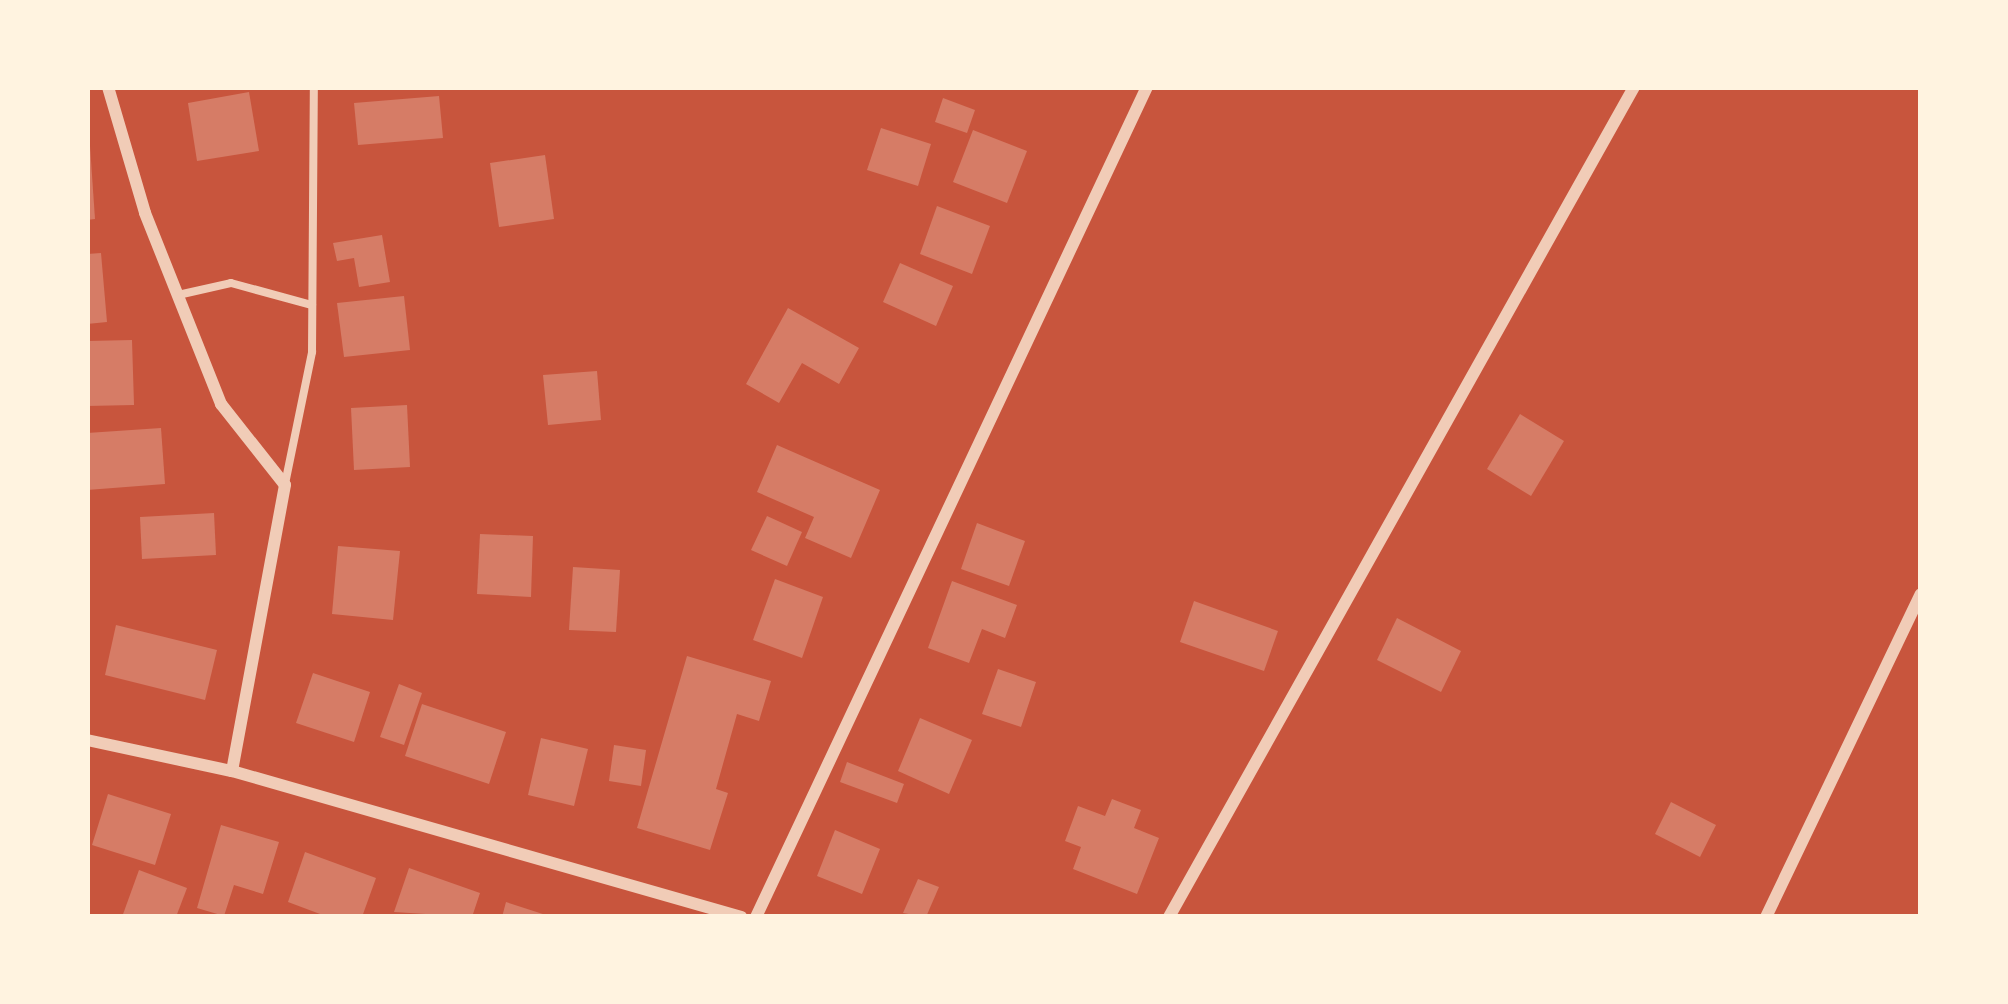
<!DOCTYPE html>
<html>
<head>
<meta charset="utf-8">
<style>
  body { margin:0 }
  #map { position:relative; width:2008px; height:1004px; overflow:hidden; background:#c8553d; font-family:Overpass,sans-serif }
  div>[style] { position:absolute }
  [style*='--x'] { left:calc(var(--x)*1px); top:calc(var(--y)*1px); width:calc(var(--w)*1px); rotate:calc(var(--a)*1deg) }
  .building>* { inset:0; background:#d67c66 }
  .service>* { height:8px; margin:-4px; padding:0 4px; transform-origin:4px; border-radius:4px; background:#f1ccb7 }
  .minor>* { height:12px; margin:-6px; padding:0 6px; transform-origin:6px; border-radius:6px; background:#f1ccb7 }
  span { translate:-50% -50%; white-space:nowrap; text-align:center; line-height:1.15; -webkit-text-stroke:9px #fff3e0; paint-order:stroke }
  .frame { position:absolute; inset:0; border:90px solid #fff3e0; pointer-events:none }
</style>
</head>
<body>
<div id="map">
  <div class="building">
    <div style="clip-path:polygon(249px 92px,259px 151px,197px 161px,188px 103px)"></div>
    <div style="clip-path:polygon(439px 96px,443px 138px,358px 145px,354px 103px)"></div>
    <div style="clip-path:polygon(943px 98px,975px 110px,967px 133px,935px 122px)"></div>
    <div style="clip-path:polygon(881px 128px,931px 144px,918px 186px,867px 170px)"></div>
    <div style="clip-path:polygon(973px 130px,1027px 151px,1007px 203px,953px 182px)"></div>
    <div style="clip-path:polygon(90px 146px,95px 219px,87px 220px,87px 147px)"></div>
    <div style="clip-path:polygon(545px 155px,554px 219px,499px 227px,490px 163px)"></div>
    <div style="clip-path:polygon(937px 206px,990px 226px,972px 274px,920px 254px)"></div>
    <div style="clip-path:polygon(382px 235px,390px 282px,359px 287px,354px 258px,337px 261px,333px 243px)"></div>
    <div style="clip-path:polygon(101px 253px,107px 322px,87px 324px,87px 254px)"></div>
    <div style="clip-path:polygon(900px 263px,953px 286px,936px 326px,883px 302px)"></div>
    <div style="clip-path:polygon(404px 296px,410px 350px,344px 357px,337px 303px)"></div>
    <div style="clip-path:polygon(788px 308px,859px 348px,839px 384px,802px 363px,779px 403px,746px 384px)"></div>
    <div style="clip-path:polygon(132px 340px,134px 405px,87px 406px,87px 341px)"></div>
    <div style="clip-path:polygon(597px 371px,601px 420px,548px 425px,543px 375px)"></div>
    <div style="clip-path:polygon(407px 405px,410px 467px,354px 470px,351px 408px)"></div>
    <div style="clip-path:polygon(1520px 414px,1564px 441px,1531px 496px,1487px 469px)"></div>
    <div style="clip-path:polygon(161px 428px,165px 484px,87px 490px,87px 433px)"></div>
    <div style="clip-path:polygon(777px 445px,880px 490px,851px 558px,805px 538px,814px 517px,757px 492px)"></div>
    <div style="clip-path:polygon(214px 513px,216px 555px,142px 559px,140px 517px)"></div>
    <div style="clip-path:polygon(767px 516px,802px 532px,787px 566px,751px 550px)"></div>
    <div style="clip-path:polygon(977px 523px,1025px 541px,1009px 586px,961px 569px)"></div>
    <div style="clip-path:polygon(480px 534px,533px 536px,531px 597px,477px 594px)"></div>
    <div style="clip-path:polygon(338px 546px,400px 551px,393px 620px,332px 614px)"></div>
    <div style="clip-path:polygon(573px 567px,620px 570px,616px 632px,569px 630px)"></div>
    <div style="clip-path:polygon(775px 579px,823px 597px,802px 658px,753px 640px)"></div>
    <div style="clip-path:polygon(952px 581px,1017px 605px,1005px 638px,982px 629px,969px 663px,928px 648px)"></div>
    <div style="clip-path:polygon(1194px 601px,1278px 631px,1264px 671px,1180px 642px)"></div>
    <div style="clip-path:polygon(1397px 618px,1461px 651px,1441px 692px,1377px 660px)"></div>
    <div style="clip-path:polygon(116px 625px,217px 650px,205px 700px,105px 675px)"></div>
    <div style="clip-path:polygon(687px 656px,771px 681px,759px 721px,737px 714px,716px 789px,728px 793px,710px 850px,637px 828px)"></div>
    <div style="clip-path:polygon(998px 669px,1036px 682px,1021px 727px,982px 714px)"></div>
    <div style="clip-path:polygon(313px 673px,370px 692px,354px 742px,296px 723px)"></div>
    <div style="clip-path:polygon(399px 684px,422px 693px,404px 745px,380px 737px)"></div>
    <div style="clip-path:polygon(422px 704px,506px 732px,489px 784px,405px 756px)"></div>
    <div style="clip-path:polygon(920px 718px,972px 740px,949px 794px,898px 771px)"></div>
    <div style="clip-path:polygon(541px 738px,588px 749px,574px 806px,528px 795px)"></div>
    <div style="clip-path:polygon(614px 745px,646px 750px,641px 786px,609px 781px)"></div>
    <div style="clip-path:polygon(847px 762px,904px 784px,897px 803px,840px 782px)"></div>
    <div style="clip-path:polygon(108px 794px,171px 814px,155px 865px,92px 845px)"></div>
    <div style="clip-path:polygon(1112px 799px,1141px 810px,1134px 828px,1159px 838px,1137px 894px,1073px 869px,1081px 847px,1065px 841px,1078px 806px,1105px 816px)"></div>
    <div style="clip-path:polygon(1671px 802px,1716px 825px,1700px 857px,1655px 834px)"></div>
    <div style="clip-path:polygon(221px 825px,279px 842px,263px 894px,234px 885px,224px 916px,197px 908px)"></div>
    <div style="clip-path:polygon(835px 830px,880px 849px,862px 894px,817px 876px)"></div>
    <div style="clip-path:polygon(305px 852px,376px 878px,362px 917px,328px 917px,288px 902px)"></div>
    <div style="clip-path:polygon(409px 868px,480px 893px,472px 917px,394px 912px)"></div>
    <div style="clip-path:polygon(139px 870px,187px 888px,176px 917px,122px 917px)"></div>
    <div style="clip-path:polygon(918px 879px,939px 887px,926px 917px,903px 913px)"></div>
    <div style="clip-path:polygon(506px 902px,549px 916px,549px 917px,502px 917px)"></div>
  </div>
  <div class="service">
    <div style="--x:178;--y:295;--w:54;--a:-12.8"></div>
    <div style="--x:231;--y:283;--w:84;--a:15.2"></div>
    <div style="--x:285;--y:484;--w:135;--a:-78.4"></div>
    <div style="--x:312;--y:352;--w:265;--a:-89.6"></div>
  </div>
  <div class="minor">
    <div style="--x:108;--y:87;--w:131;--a:73.6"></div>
    <div style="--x:145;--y:213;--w:206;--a:68.3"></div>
    <div style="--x:221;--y:404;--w:103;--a:51.7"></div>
    <div style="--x:285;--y:485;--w:291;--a:100.5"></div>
    <div style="--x:87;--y:740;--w:148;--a:12.1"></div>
    <div style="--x:232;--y:771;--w:530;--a:16"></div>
    <div style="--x:756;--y:917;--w:917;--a:-64.78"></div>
    <div style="--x:1169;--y:917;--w:951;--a:-60.74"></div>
    <div style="--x:1766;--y:917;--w:358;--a:-64.4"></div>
  </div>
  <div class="frame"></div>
</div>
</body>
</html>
